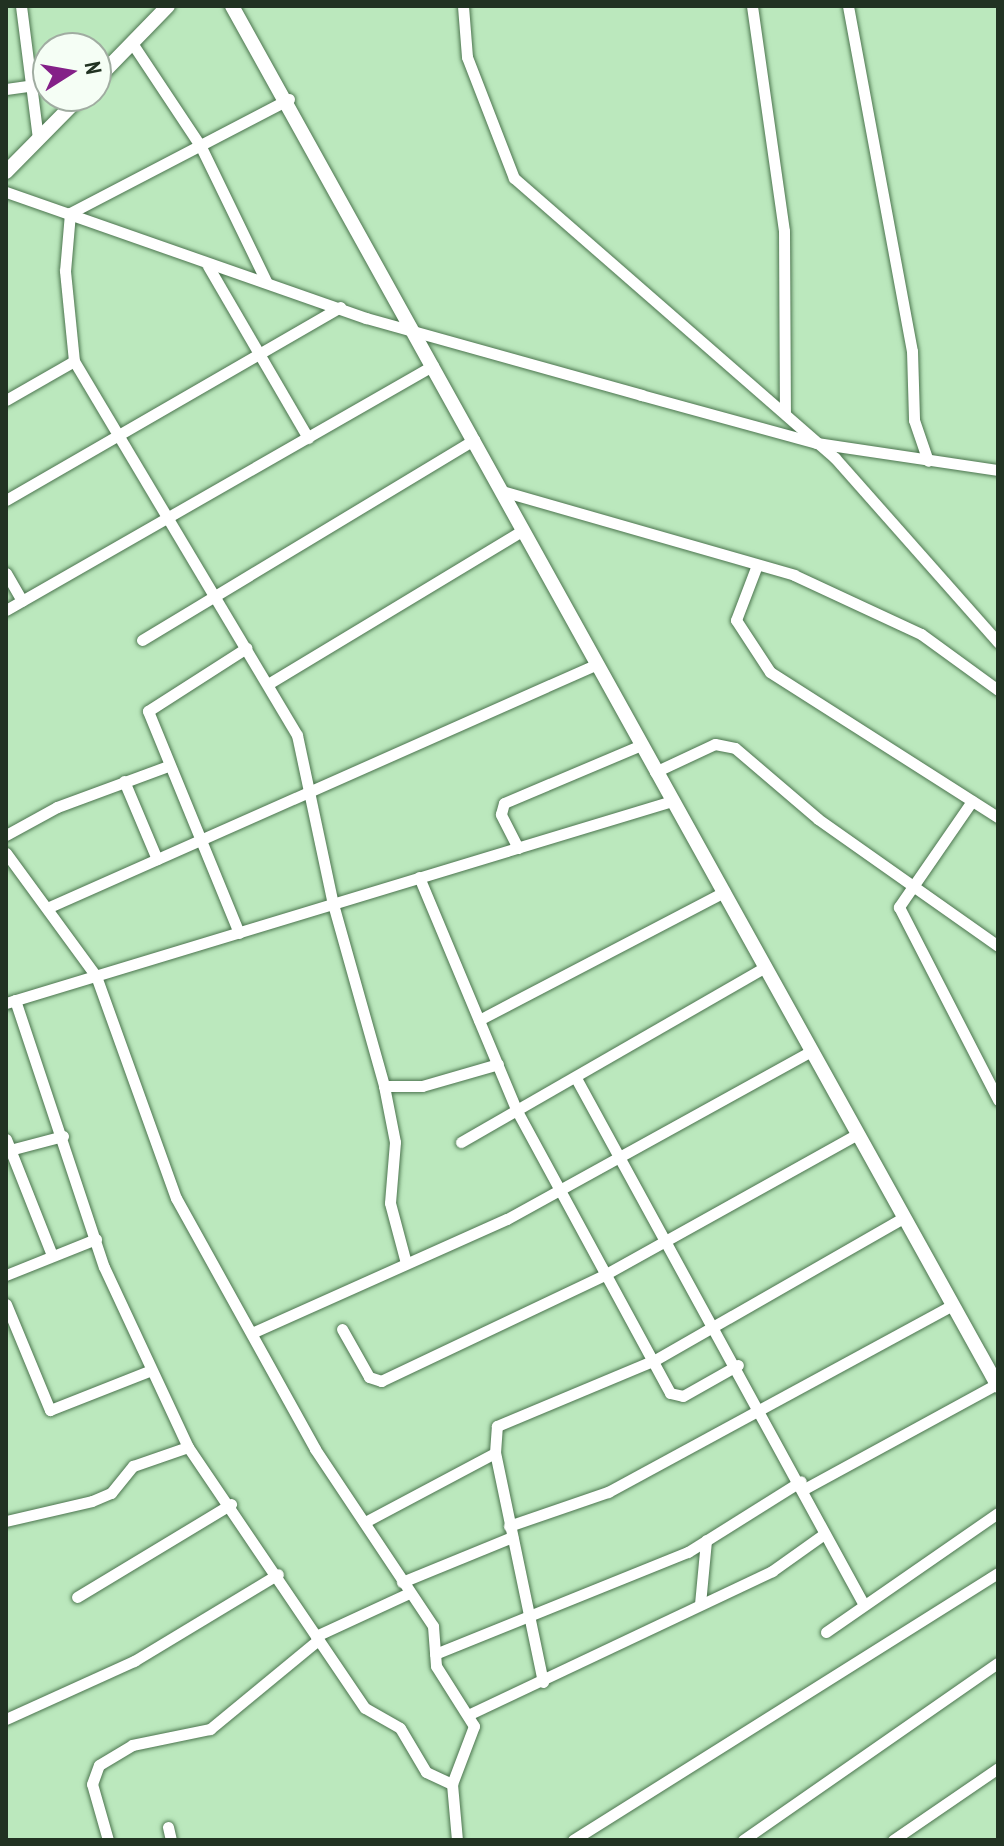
<!DOCTYPE html>
<html>
<head>
<meta charset="utf-8">
<style>
  body { margin:0 }
  #map { position:relative; width:1004px; height:1846px; overflow:hidden; background:#bbe8bd; font-family:"PT Sans Narrow",sans-serif }
  div>[style] { position:absolute }
  [style*='--x'] { left:calc(var(--x)*1px); top:calc(var(--y)*1px); width:calc(var(--w)*1px); rotate:calc(var(--a)*1deg) }
  .roads { filter:drop-shadow(0 0 2px #4c754f) drop-shadow(0 0 2px #4c754f) }
  .minor>* { height:11px; margin:-5.5px; padding:0 5.5px; transform-origin:5.5px; border-radius:5.5px; background:#fff }
  .major>* { height:14px; margin:-7px; padding:0 7px; transform-origin:7px; border-radius:7px; background:#fff }
  span { translate:-50% -50%; white-space:nowrap; text-align:center; line-height:1.15; -webkit-text-stroke:6px #f5fef5; paint-order:stroke }
  .frame { position:absolute; inset:0; border:8px solid #213222; pointer-events:none }
  .north { position:absolute; left:32px; top:32px; width:80px; height:80px; box-sizing:border-box; background:#f5fef5; border:2px solid #a0aca1; border-radius:50%; rotate:79deg; font-size:22px; font-weight:700; line-height:32px; text-align:center; color:#213222 }
  .north::after { content:''; display:block; margin:auto; width:28px; height:36px; background:#842088; clip-path:polygon(50% 0,100% 100%,50% 72%,0 100%) }
</style>
</head>
<body>
<div id="map">
  <div class="roads">
    <div class="minor">
      <div style="--x:21;--y:6;--w:134;--a:82.7"></div>
      <div style="--x:463;--y:6;--w:51;--a:85.5"></div>
      <div style="--x:467;--y:57;--w:130;--a:68.8"></div>
      <div style="--x:514;--y:178;--w:426;--a:41.1"></div>
      <div style="--x:835;--y:458;--w:246;--a:48.5"></div>
      <div style="--x:752;--y:6;--w:227;--a:81.9"></div>
      <div style="--x:784;--y:231;--w:181;--a:89.7"></div>
      <div style="--x:848;--y:6;--w:351;--a:79.5"></div>
      <div style="--x:912;--y:351;--w:69;--a:88.3"></div>
      <div style="--x:914;--y:420;--w:43;--a:71.1"></div>
      <div style="--x:132;--y:43;--w:125;--a:56.4"></div>
      <div style="--x:201;--y:147;--w:149;--a:64.1"></div>
      <div style="--x:6;--y:89;--w:27;--a:-8"></div>
      <div style="--x:289;--y:99;--w:247;--a:152.5"></div>
      <div style="--x:70;--y:213;--w:58;--a:94.9"></div>
      <div style="--x:65;--y:271;--w:90;--a:84.3"></div>
      <div style="--x:74;--y:361;--w:435;--a:59.2"></div>
      <div style="--x:297;--y:735;--w:173;--a:78"></div>
      <div style="--x:333;--y:904;--w:189;--a:74.3"></div>
      <div style="--x:384;--y:1086;--w:38;--a:0"></div>
      <div style="--x:422;--y:1086;--w:79;--a:-16.1"></div>
      <div style="--x:6;--y:192;--w:381;--a:19.3"></div>
      <div style="--x:366;--y:318;--w:286;--a:15.6"></div>
      <div style="--x:641;--y:395;--w:182;--a:15.3"></div>
      <div style="--x:817;--y:443;--w:183;--a:8.5"></div>
      <div style="--x:208;--y:266;--w:199;--a:59.8"></div>
      <div style="--x:6;--y:400;--w:78;--a:-29.8"></div>
      <div style="--x:502;--y:491;--w:304;--a:16"></div>
      <div style="--x:794;--y:575;--w:140;--a:24.9"></div>
      <div style="--x:921;--y:634;--w:95;--a:36"></div>
      <div style="--x:6;--y:500;--w:386;--a:-30"></div>
      <div style="--x:757;--y:565;--w:59;--a:110.9"></div>
      <div style="--x:736;--y:620;--w:62;--a:56.8"></div>
      <div style="--x:770;--y:672;--w:270;--a:32.5"></div>
      <div style="--x:6;--y:573;--w:32;--a:60"></div>
      <div style="--x:6;--y:610;--w:492;--a:-29.8"></div>
      <div style="--x:142;--y:640;--w:388;--a:-31.1"></div>
      <div style="--x:268;--y:684;--w:298;--a:-31.1"></div>
      <div style="--x:655;--y:772;--w:66;--a:-25"></div>
      <div style="--x:715;--y:744;--w:20;--a:11"></div>
      <div style="--x:735;--y:748;--w:109;--a:40.5"></div>
      <div style="--x:818;--y:819;--w:220;--a:35.2"></div>
      <div style="--x:124;--y:781;--w:85;--a:67.1"></div>
      <div style="--x:972;--y:801;--w:129;--a:124.6"></div>
      <div style="--x:899;--y:907;--w:217;--a:62.8"></div>
      <div style="--x:6;--y:835;--w:58;--a:-28.8"></div>
      <div style="--x:57;--y:807;--w:118;--a:-20.3"></div>
      <div style="--x:518;--y:848;--w:38;--a:-117"></div>
      <div style="--x:501;--y:814;--w:11;--a:-75"></div>
      <div style="--x:504;--y:803;--w:149;--a:-22.9"></div>
      <div style="--x:6;--y:853;--w:152;--a:53.8"></div>
      <div style="--x:96;--y:976;--w:236;--a:70.2"></div>
      <div style="--x:176;--y:1198;--w:287;--a:61"></div>
      <div style="--x:315;--y:1449;--w:213;--a:56.3"></div>
      <div style="--x:433;--y:1626;--w:40;--a:85.7"></div>
      <div style="--x:436;--y:1666;--w:71;--a:57.7"></div>
      <div style="--x:474;--y:1726;--w:62;--a:110.8"></div>
      <div style="--x:419;--y:877;--w:254;--a:67.3"></div>
      <div style="--x:517;--y:1111;--w:321;--a:61.5"></div>
      <div style="--x:670;--y:1393;--w:13;--a:13"></div>
      <div style="--x:683;--y:1396;--w:63;--a:-29.4"></div>
      <div style="--x:47;--y:908;--w:602;--a:-23.92"></div>
      <div style="--x:239;--y:933;--w:240;--a:-112.3"></div>
      <div style="--x:148;--y:711;--w:117;--a:-32.7"></div>
      <div style="--x:15;--y:1000;--w:281;--a:71.6"></div>
      <div style="--x:104;--y:1267;--w:199;--a:65"></div>
      <div style="--x:188;--y:1447;--w:315;--a:55.9"></div>
      <div style="--x:365;--y:1708;--w:40;--a:29.7"></div>
      <div style="--x:400;--y:1728;--w:51;--a:59.4"></div>
      <div style="--x:426;--y:1772;--w:29;--a:25"></div>
      <div style="--x:452;--y:1784;--w:56;--a:84.9"></div>
      <div style="--x:6;--y:1003;--w:696;--a:-16.87"></div>
      <div style="--x:479;--y:1020;--w:274;--a:-27.6"></div>
      <div style="--x:577;--y:1080;--w:598;--a:61.34"></div>
      <div style="--x:384;--y:1086;--w:57;--a:78.9"></div>
      <div style="--x:395;--y:1142;--w:61;--a:94.7"></div>
      <div style="--x:390;--y:1203;--w:62;--a:75.1"></div>
      <div style="--x:6;--y:1139;--w:125;--a:68.4"></div>
      <div style="--x:461;--y:1142;--w:349;--a:-29.9"></div>
      <div style="--x:6;--y:1151;--w:59;--a:-14.7"></div>
      <div style="--x:6;--y:1275;--w:97;--a:-21.8"></div>
      <div style="--x:6;--y:1304;--w:115;--a:67.5"></div>
      <div style="--x:50;--y:1410;--w:106;--a:-21.5"></div>
      <div style="--x:342;--y:1329;--w:55;--a:60.6"></div>
      <div style="--x:369;--y:1377;--w:13;--a:18"></div>
      <div style="--x:381;--y:1381;--w:249;--a:-25.4"></div>
      <div style="--x:606;--y:1274;--w:286;--a:-29.1"></div>
      <div style="--x:254;--y:1332;--w:277;--a:-24.1"></div>
      <div style="--x:507;--y:1219;--w:346;--a:-28.9"></div>
      <div style="--x:806;--y:1488;--w:217;--a:-28.6"></div>
      <div style="--x:6;--y:1521;--w:88;--a:-13.1"></div>
      <div style="--x:92;--y:1501;--w:21;--a:-23"></div>
      <div style="--x:111;--y:1493;--w:35;--a:-51"></div>
      <div style="--x:133;--y:1466;--w:58;--a:-19.1"></div>
      <div style="--x:365;--y:1522;--w:147;--a:-28"></div>
      <div style="--x:509;--y:1526;--w:105;--a:-19"></div>
      <div style="--x:608;--y:1492;--w:392;--a:-28.5"></div>
      <div style="--x:402;--y:1582;--w:119;--a:-22.2"></div>
      <div style="--x:77;--y:1597;--w:180;--a:-31.1"></div>
      <div style="--x:700;--y:1604;--w:64;--a:-84.6"></div>
      <div style="--x:826;--y:1632;--w:209;--a:-34.7"></div>
      <div style="--x:316;--y:1636;--w:102;--a:-24.8"></div>
      <div style="--x:435;--y:1654;--w:273;--a:-22"></div>
      <div style="--x:688;--y:1552;--w:133;--a:-32.1"></div>
      <div style="--x:543;--y:1682;--w:234;--a:-101.8"></div>
      <div style="--x:495;--y:1453;--w:27;--a:-86"></div>
      <div style="--x:497;--y:1426;--w:171;--a:-22.7"></div>
      <div style="--x:655;--y:1360;--w:286;--a:-29.8"></div>
      <div style="--x:472;--y:1713;--w:332;--a:-25.3"></div>
      <div style="--x:772;--y:1571;--w:64;--a:-35.4"></div>
      <div style="--x:6;--y:1719;--w:141;--a:-24.4"></div>
      <div style="--x:134;--y:1661;--w:168;--a:-31.1"></div>
      <div style="--x:168;--y:1827;--w:13;--a:77"></div>
      <div style="--x:108;--y:1840;--w:58;--a:-105.9"></div>
      <div style="--x:92;--y:1784;--w:20;--a:-70"></div>
      <div style="--x:99;--y:1765;--w:39;--a:-31"></div>
      <div style="--x:132;--y:1745;--w:80;--a:-11.6"></div>
      <div style="--x:210;--y:1729;--w:140;--a:-39.5"></div>
      <div style="--x:573;--y:1840;--w:502;--a:-32.14"></div>
      <div style="--x:743;--y:1840;--w:310;--a:-34.8"></div>
      <div style="--x:893;--y:1840;--w:127;--a:-34.4"></div>
    </div>
    <div class="major">
      <div style="--x:232;--y:6;--w:1578;--a:60.97"></div>
      <div style="--x:96;--y:80;--w:103;--a:-45.8"></div>
      <div style="--x:6;--y:172;--w:107;--a:-45.4"></div>
    </div>
  </div>
  <div class="frame"></div>
  <div class="north">N</div>
</div>
</body>
</html>
